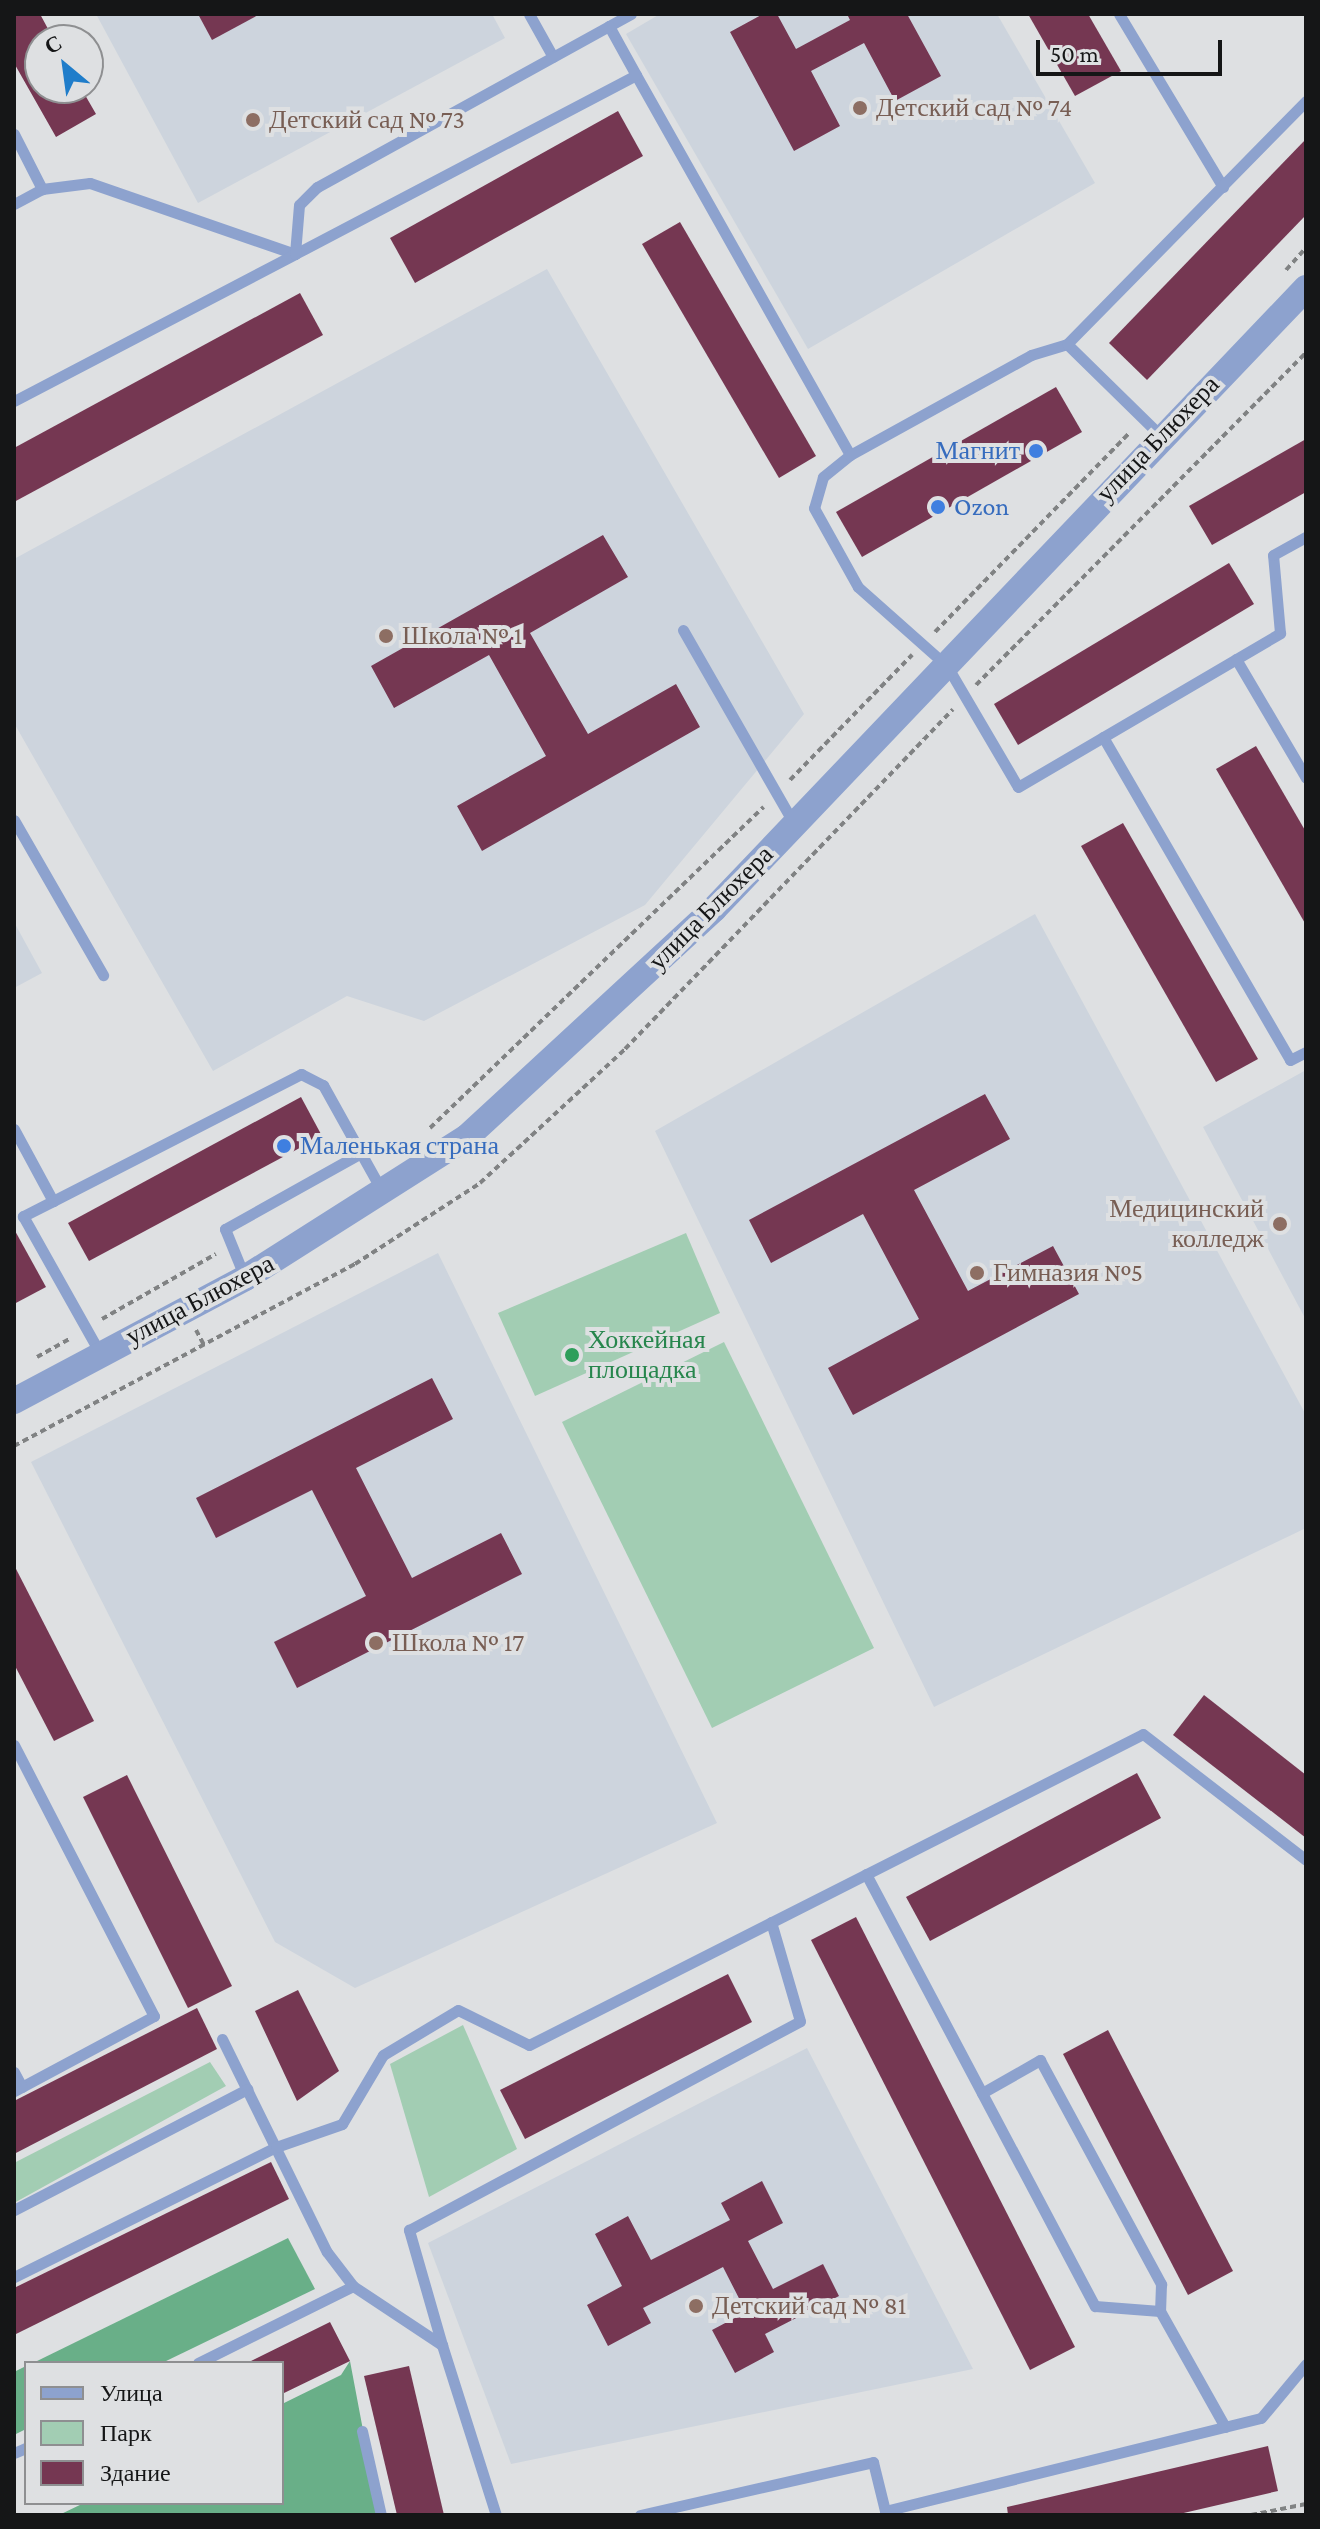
<!DOCTYPE html>
<html>
<head>
<meta charset="utf-8">
<style>
  body { margin:0 }
  #map { position:relative; width:1320px; height:2529px; overflow:hidden; background:#dee0e2; font-family:"Crimson Pro",serif }
  div>[style] { position:absolute }
  [style*='--x'] { left:calc(var(--x)*1px); top:calc(var(--y)*1px); width:calc(var(--w)*1px); rotate:calc(var(--a)*1deg) }
  .built>* { inset:0; background:#cdd4dd }
  .green>* { inset:0; background:#a2cdb3 }
  .forest>* { inset:0; background:#69af88 }
  .building>* { inset:0; background:#753752 }
  .path>* { height:4px; margin-top:-2px; transform-origin:0; background:repeating-linear-gradient(90deg,#808283 0 6px,transparent 0 10px) }
  .service>* { height:11px; margin:-5.5px; padding:0 5.5px; transform-origin:5.5px; border-radius:5.5px; background:#8da2ce }
  .tertiary>* { height:26px; margin:-13px; padding:0 13px; transform-origin:13px; border-radius:13px; background:#8da2ce }
  .dots>* { width:22px; height:22px; translate:-50% -50%; box-sizing:border-box; border:4px solid #dee0e2; border-radius:50% }
  span { translate:-50% -50%; white-space:nowrap; text-align:center; line-height:1.15; -webkit-text-stroke:8px #dee0e2; paint-order:stroke }
  .education-label { font-size:26px; color:#785e54 }
  .left { translate:0 -50%; text-align:left }
  .right { translate:-100% -50%; text-align:right }
  .street-label { font-size:26px; color:#151617 }
  .shop-label { font-size:26px; color:#366cbe }
  .leisure-label { font-size:26px; color:#27864d }
  .frame { position:absolute; inset:0; border:16px solid #151617; pointer-events:none }
  .legend { position:absolute; left:24px; top:2361px; width:260px; height:144px; box-sizing:border-box; background:#dee0e2; border:2px solid #8e8f91; margin:0; padding:10px 14px; list-style:none; font-size:24px; color:#151617 }
  .legend li { display:flex; align-items:center; gap:16px; height:40px }
  .legend b { width:40px; border:2px solid #8e8f91 }
  .north { position:absolute; left:24px; top:24px; width:80px; height:80px; box-sizing:border-box; background:#dee0e2; border:2px solid #8e8f91; border-radius:50%; rotate:331deg; font-size:22px; font-weight:700; line-height:32px; text-align:center; color:#151617 }
  .north::after { content:''; display:block; margin:auto; width:28px; height:36px; background:#1f7dca; clip-path:polygon(50% 0,100% 100%,50% 72%,0 100%) }
  .scale { position:absolute; left:1036px; top:40px; width:186px; height:36px; box-sizing:border-box; border:4px solid #151617; border-top:0; padding-left:10px; font-size:24px; line-height:28px; white-space:nowrap; color:#151617; -webkit-text-stroke:6px #dee0e2; paint-order:stroke }
</style>
</head>
<body>
<div id="map">
  <div class="built">
    <div style="clip-path:polygon(96px 14px,492px 14px,505px 38px,198px 203px)"></div>
    <div style="clip-path:polygon(660px 14px,997px 14px,1095px 183px,808px 349px,626px 34px)"></div>
    <div style="clip-path:polygon(547px 269px,804px 714px,645px 905px,424px 1021px,347px 996px,213px 1071px,14px 723px,14px 559px)"></div>
    <div style="clip-path:polygon(1035px 914px,1306px 1415px,1306px 1528px,934px 1707px,655px 1131px)"></div>
    <div style="clip-path:polygon(14px 922px,42px 973px,14px 988px)"></div>
    <div style="clip-path:polygon(1306px 1070px,1306px 1320px,1203px 1127px)"></div>
    <div style="clip-path:polygon(438px 1253px,717px 1823px,355px 1988px,275px 1942px,31px 1462px)"></div>
    <div style="clip-path:polygon(807px 2048px,973px 2369px,511px 2464px,428px 2243px)"></div>
  </div>
  <div class="green">
    <div style="clip-path:polygon(686px 1233px,720px 1313px,535px 1396px,498px 1313px)"></div>
    <div style="clip-path:polygon(724px 1342px,874px 1648px,712px 1728px,562px 1422px)"></div>
    <div style="clip-path:polygon(463px 2025px,517px 2149px,429px 2197px,390px 2064px)"></div>
    <div style="clip-path:polygon(210px 2062px,226px 2086px,14px 2203px,14px 2163px)"></div>
  </div>
  <div class="forest">
    <div style="clip-path:polygon(288px 2238px,315px 2289px,162px 2363px,33px 2363px)"></div>
    <div style="clip-path:polygon(350px 2361px,379px 2515px,59px 2515px,84px 2503px,282px 2503px,282px 2404px,341px 2375px)"></div>
    <div style="clip-path:polygon(26px 2366px,26px 2429px,14px 2435px,14px 2372px)"></div>
  </div>
  <div class="building">
    <div style="clip-path:polygon(14px 14px,40px 14px,54px 40px,40px 40px,40px 88px,81px 88px,96px 114px,56px 137px,14px 63px)"></div>
    <div style="clip-path:polygon(198px 14px,260px 14px,212px 40px)"></div>
    <div style="clip-path:polygon(763px 14px,777px 14px,796px 49px,850px 20px,847px 14px,907px 14px,941px 76px,895px 101px,864px 43px,811px 71px,840px 126px,794px 151px,730px 32px)"></div>
    <div style="clip-path:polygon(1028px 14px,1088px 14px,1121px 71px,1075px 96px)"></div>
    <div style="clip-path:polygon(618px 111px,643px 156px,415px 283px,390px 238px)"></div>
    <div style="clip-path:polygon(1306px 139px,1306px 215px,1147px 380px,1109px 343px)"></div>
    <div style="clip-path:polygon(680px 222px,816px 456px,779px 478px,642px 244px)"></div>
    <div style="clip-path:polygon(300px 293px,323px 335px,14px 502px,14px 448px)"></div>
    <div style="clip-path:polygon(1056px 387px,1082px 432px,862px 557px,836px 512px)"></div>
    <div style="clip-path:polygon(1306px 439px,1306px 492px,1212px 545px,1189px 506px)"></div>
    <div style="clip-path:polygon(603px 535px,628px 577px,530px 633px,588px 734px,676px 684px,700px 727px,482px 851px,457px 806px,546px 756px,489px 655px,394px 708px,371px 666px)"></div>
    <div style="clip-path:polygon(1229px 563px,1254px 604px,1018px 745px,994px 704px)"></div>
    <div style="clip-path:polygon(1256px 746px,1306px 832px,1306px 925px,1216px 769px)"></div>
    <div style="clip-path:polygon(1123px 823px,1258px 1059px,1216px 1082px,1081px 846px)"></div>
    <div style="clip-path:polygon(985px 1094px,1010px 1139px,914px 1190px,968px 1291px,1053px 1246px,1079px 1294px,853px 1415px,828px 1368px,919px 1319px,863px 1214px,771px 1263px,749px 1220px)"></div>
    <div style="clip-path:polygon(301px 1097px,322px 1136px,89px 1261px,68px 1223px)"></div>
    <div style="clip-path:polygon(14px 1229px,46px 1287px,14px 1304px)"></div>
    <div style="clip-path:polygon(432px 1378px,453px 1419px,356px 1468px,412px 1578px,501px 1533px,522px 1574px,297px 1688px,274px 1642px,366px 1596px,312px 1490px,216px 1538px,196px 1498px)"></div>
    <div style="clip-path:polygon(14px 1565px,94px 1721px,54px 1741px,14px 1664px)"></div>
    <div style="clip-path:polygon(1204px 1695px,1306px 1775px,1306px 1838px,1173px 1735px)"></div>
    <div style="clip-path:polygon(1137px 1773px,1161px 1818px,930px 1941px,906px 1897px)"></div>
    <div style="clip-path:polygon(127px 1775px,232px 1986px,188px 2008px,83px 1797px)"></div>
    <div style="clip-path:polygon(856px 1917px,1075px 2347px,1030px 2370px,811px 1940px)"></div>
    <div style="clip-path:polygon(728px 1974px,752px 2022px,525px 2139px,500px 2090px)"></div>
    <div style="clip-path:polygon(298px 1990px,339px 2071px,297px 2101px,255px 2011px)"></div>
    <div style="clip-path:polygon(197px 2008px,217px 2049px,14px 2154px,14px 2101px)"></div>
    <div style="clip-path:polygon(1108px 2030px,1233px 2271px,1188px 2295px,1063px 2054px)"></div>
    <div style="clip-path:polygon(271px 2162px,289px 2199px,14px 2335px,14px 2288px)"></div>
    <div style="clip-path:polygon(762px 2181px,783px 2223px,748px 2241px,773px 2289px,823px 2264px,839px 2296px,765px 2334px,774px 2352px,735px 2373px,712px 2330px,746px 2312px,723px 2267px,643px 2308px,651px 2323px,608px 2346px,587px 2305px,622px 2286px,595px 2234px,628px 2216px,651px 2260px,730px 2220px,721px 2203px)"></div>
    <div style="clip-path:polygon(330px 2322px,350px 2361px,282px 2394px,282px 2363px,247px 2363px)"></div>
    <div style="clip-path:polygon(409px 2366px,444px 2515px,397px 2515px,364px 2376px)"></div>
    <div style="clip-path:polygon(1268px 2446px,1278px 2491px,1175px 2515px,1008px 2515px,1007px 2507px)"></div>
  </div>
  <div class="path">
    <div style="--x:1286;--y:270;--w:30;--a:-48"></div>
    <div style="--x:935;--y:632;--w:279;--a:-45.7"></div>
    <div style="--x:976;--y:685;--w:468;--a:-45.2"></div>
    <div style="--x:790;--y:780;--w:175;--a:-45.7"></div>
    <div style="--x:430;--y:1128;--w:463;--a:-43.9"></div>
    <div style="--x:102;--y:1319;--w:131;--a:-29.7"></div>
    <div style="--x:196;--y:1330;--w:17;--a:62"></div>
    <div style="--x:37;--y:1357;--w:39;--a:-29"></div>
    <div style="--x:14;--y:1446;--w:387;--a:-28.1"></div>
    <div style="--x:355;--y:1264;--w:149;--a:-32.9"></div>
    <div style="--x:480;--y:1183;--w:197;--a:-42.7"></div>
    <div style="--x:625;--y:1049;--w:472;--a:-46"></div>
    <div style="--x:1251;--y:2515;--w:56;--a:-11.3"></div>
  </div>
  <div class="service">
    <div style="--x:529;--y:14;--w:49;--a:60.8"></div>
    <div style="--x:1119;--y:14;--w:202;--a:59"></div>
    <div style="--x:609;--y:26;--w:25;--a:-29"></div>
    <div style="--x:636;--y:75;--w:436;--a:60.6"></div>
    <div style="--x:850;--y:455;--w:35;--a:141"></div>
    <div style="--x:823;--y:477;--w:32;--a:106"></div>
    <div style="--x:814;--y:508;--w:90;--a:60.9"></div>
    <div style="--x:858;--y:587;--w:119;--a:41.6"></div>
    <div style="--x:947;--y:666;--w:140;--a:59.6"></div>
    <div style="--x:1018;--y:787;--w:304;--a:-30.4"></div>
    <div style="--x:1280;--y:633;--w:78;--a:-95.1"></div>
    <div style="--x:1273;--y:555;--w:38;--a:-29"></div>
    <div style="--x:14;--y:134;--w:62;--a:63"></div>
    <div style="--x:42;--y:189;--w:48;--a:-7.1"></div>
    <div style="--x:90;--y:183;--w:217;--a:19.1"></div>
    <div style="--x:14;--y:204;--w:32;--a:-28"></div>
    <div style="--x:1067;--y:344;--w:130;--a:44.4"></div>
    <div style="--x:14;--y:401;--w:317;--a:-27.6"></div>
    <div style="--x:295;--y:254;--w:385;--a:-27.7"></div>
    <div style="--x:636;--y:75;--w:56;--a:-118.9"></div>
    <div style="--x:609;--y:26;--w:333;--a:151.1"></div>
    <div style="--x:317;--y:187;--w:25;--a:135"></div>
    <div style="--x:299;--y:205;--w:49;--a:94.7"></div>
    <div style="--x:850;--y:455;--w:207;--a:-28.9"></div>
    <div style="--x:1031;--y:355;--w:38;--a:-17"></div>
    <div style="--x:1067;--y:344;--w:341;--a:-45.5"></div>
    <div style="--x:683;--y:630;--w:224;--a:60.2"></div>
    <div style="--x:1236;--y:659;--w:138;--a:59.5"></div>
    <div style="--x:1103;--y:737;--w:373;--a:59.9"></div>
    <div style="--x:1290;--y:1060;--w:18;--a:-27"></div>
    <div style="--x:14;--y:820;--w:179;--a:60.1"></div>
    <div style="--x:14;--y:1129;--w:82;--a:61.6"></div>
    <div style="--x:53;--y:1201;--w:34;--a:153"></div>
    <div style="--x:23;--y:1216;--w:157;--a:60.7"></div>
    <div style="--x:53;--y:1201;--w:279;--a:-27.1"></div>
    <div style="--x:301;--y:1074;--w:25;--a:27"></div>
    <div style="--x:323;--y:1085;--w:124;--a:60.9"></div>
    <div style="--x:245;--y:1278;--w:53;--a:-112.2"></div>
    <div style="--x:225;--y:1229;--w:156;--a:-29.2"></div>
    <div style="--x:14;--y:1745;--w:305;--a:62.7"></div>
    <div style="--x:154;--y:2016;--w:159;--a:151.8"></div>
    <div style="--x:866;--y:1874;--w:489;--a:62.1"></div>
    <div style="--x:1095;--y:2306;--w:65;--a:4.4"></div>
    <div style="--x:1160;--y:2311;--w:133;--a:60.7"></div>
    <div style="--x:222;--y:2039;--w:237;--a:63.8"></div>
    <div style="--x:327;--y:2252;--w:43;--a:52.6"></div>
    <div style="--x:353;--y:2286;--w:107;--a:33.5"></div>
    <div style="--x:442;--y:2345;--w:178;--a:72.4"></div>
    <div style="--x:14;--y:2072;--w:17;--a:62"></div>
    <div style="--x:982;--y:2093;--w:67;--a:-29.6"></div>
    <div style="--x:1040;--y:2060;--w:255;--a:61.6"></div>
    <div style="--x:1161;--y:2284;--w:27;--a:92"></div>
    <div style="--x:14;--y:2210;--w:263;--a:-27.4"></div>
    <div style="--x:14;--y:2277;--w:292;--a:-26.4"></div>
    <div style="--x:276;--y:2147;--w:70;--a:-19.2"></div>
    <div style="--x:342;--y:2124;--w:80;--a:-59.3"></div>
    <div style="--x:383;--y:2055;--w:87;--a:-31"></div>
    <div style="--x:458;--y:2010;--w:79;--a:26.2"></div>
    <div style="--x:529;--y:2045;--w:688;--a:-26.86"></div>
    <div style="--x:1143;--y:1734;--w:206;--a:37.7"></div>
    <div style="--x:442;--y:2345;--w:120;--a:-106"></div>
    <div style="--x:409;--y:2230;--w:443;--a:-28.1"></div>
    <div style="--x:800;--y:2021;--w:103;--a:-106.3"></div>
    <div style="--x:198;--y:2363;--w:173;--a:-26.4"></div>
    <div style="--x:362;--y:2431;--w:86;--a:77.3"></div>
    <div style="--x:14;--y:2453;--w:13;--a:-23"></div>
    <div style="--x:885;--y:2511;--w:387;--a:-13.9"></div>
    <div style="--x:1261;--y:2418;--w:70;--a:-50.2"></div>
    <div style="--x:640;--y:2515;--w:239;--a:-12.8"></div>
    <div style="--x:873;--y:2462;--w:55;--a:76.2"></div>
  </div>
  <div class="tertiary">
    <div style="--x:14;--y:1401;--w:262;--a:-28"></div>
    <div style="--x:245;--y:1278;--w:263;--a:-32.4"></div>
    <div style="--x:467;--y:1137;--w:336;--a:-42.7"></div>
    <div style="--x:714;--y:909;--w:858;--a:-46.37"></div>
  </div>
  <div class="dots">
    <div style="left:860px;top:108px;background:#8d6e63"></div>
    <div style="left:253px;top:120px;background:#8d6e63"></div>
    <div style="left:1036px;top:451px;background:#3f7fe0"></div>
    <div style="left:938px;top:507px;background:#3f7fe0"></div>
    <div style="left:386px;top:636px;background:#8d6e63"></div>
    <div style="left:284px;top:1146px;background:#3f7fe0"></div>
    <div style="left:1280px;top:1224px;background:#8d6e63"></div>
    <div style="left:977px;top:1273px;background:#8d6e63"></div>
    <div style="left:572px;top:1355px;background:#2e9e5b"></div>
    <div style="left:376px;top:1643px;background:#8d6e63"></div>
    <div style="left:696px;top:2306px;background:#8d6e63"></div>
  </div>
  <div class="education-label">
    <span class="left" style="left:876px;top:108px">Детский сад № 74</span>
    <span class="left" style="left:269px;top:120px">Детский сад № 73</span>
    <span class="left" style="left:402px;top:636px">Школа № 1</span>
    <span class="right" style="left:1264px;top:1224px">Медицинский<br>колледж</span>
    <span class="left" style="left:993px;top:1273px">Гимназия №5</span>
    <span class="left" style="left:392px;top:1643px">Школа № 17</span>
    <span class="left" style="left:712px;top:2306px">Детский сад № 81</span>
  </div>
  <div class="street-label">
    <span style="left:1158px;top:439px;rotate:-46deg">улица Блюхера</span>
    <span style="left:711px;top:908px;rotate:-45deg">улица Блюхера</span>
    <span style="left:200px;top:1300px;rotate:-28deg">улица Блюхера</span>
  </div>
  <div class="shop-label">
    <span class="right" style="left:1020px;top:451px">Магнит</span>
    <span class="left" style="left:954px;top:507px">Ozon</span>
    <span class="left" style="left:300px;top:1146px">Маленькая страна</span>
  </div>
  <div class="leisure-label">
    <span class="left" style="left:588px;top:1355px">Хоккейная<br>площадка</span>
  </div>
  <div class="frame"></div>
  <ul class="legend">
  <li><b style="height:10px;background:#8da2ce"></b>Улица</li>
  <li><b style="height:22px;background:#a2cdb3"></b>Парк</li>
  <li><b style="height:22px;background:#753752"></b>Здание</li>
  </ul>
  <div class="north">С</div>
  <div class="scale">50 m</div>
</div>
</body>
</html>
